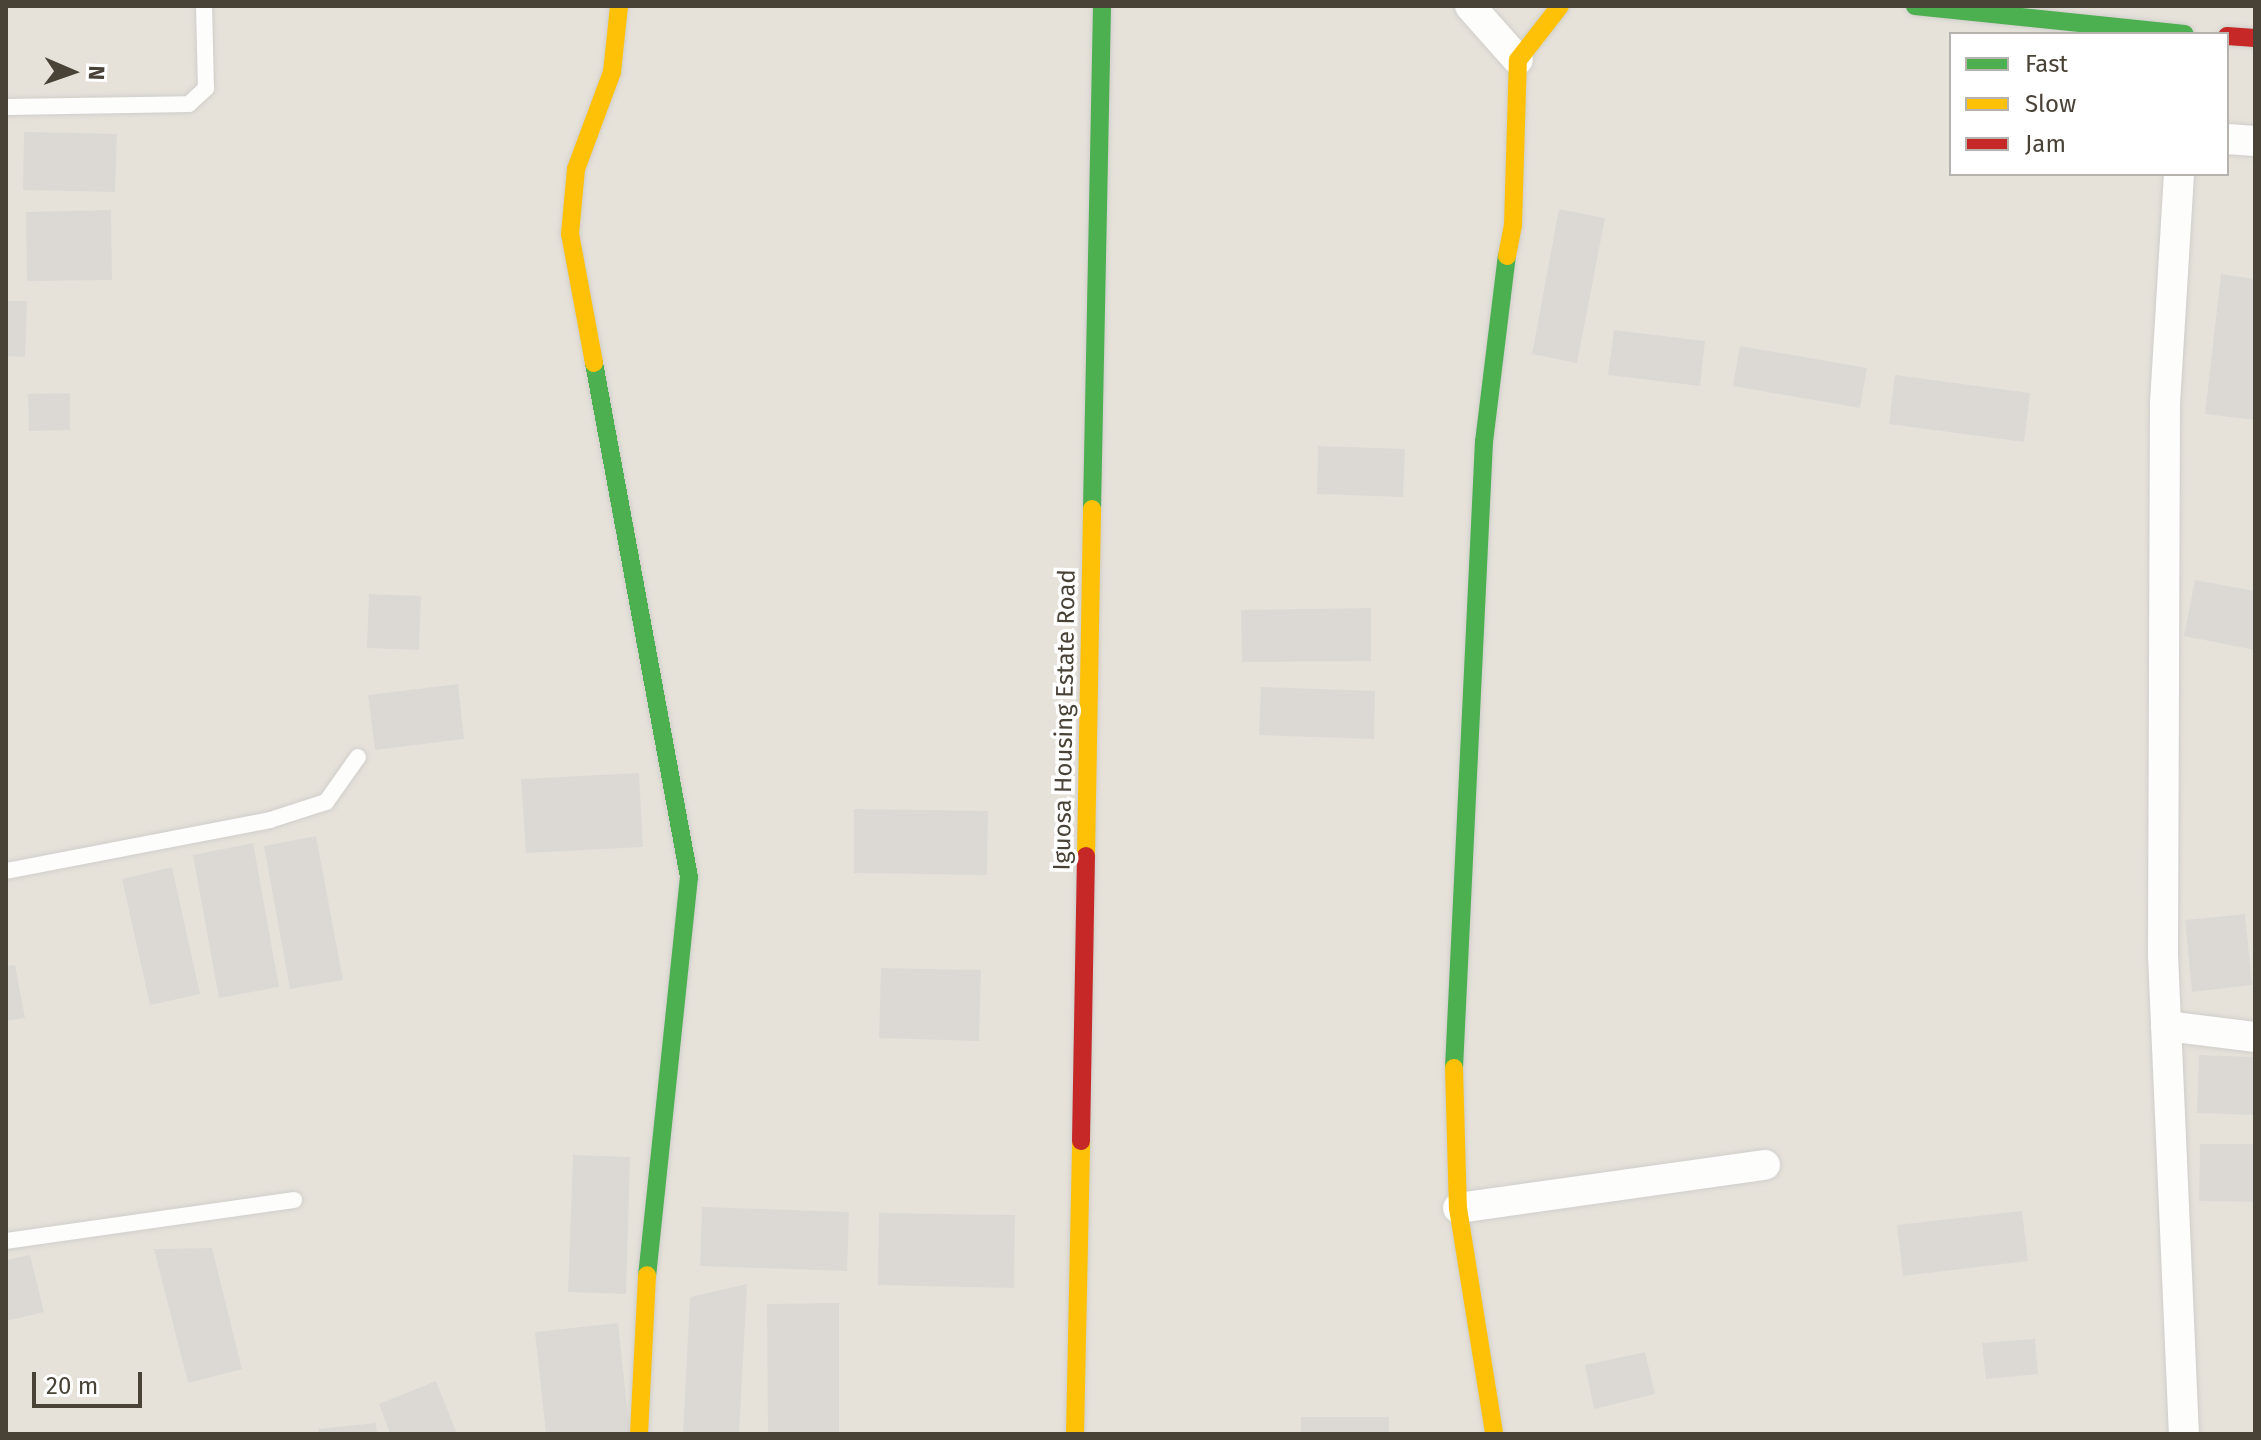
<!DOCTYPE html>
<html>
<head>
<meta charset="utf-8">
<style>
  body { margin:0 }
  #map { position:relative; width:2261px; height:1440px; overflow:hidden; background:#f2f0ed; font-family:"Fira Sans",sans-serif }
  div>[style] { position:absolute }
  [style*='--x'] { left:calc(var(--x)*1px); top:calc(var(--y)*1px); width:calc(var(--w)*1px); rotate:calc(var(--a)*1deg) }
  .residential>* { inset:0; background:#e6e2da }
  .building>* { inset:0; background:#dcd9d5 }
  .roads { filter:drop-shadow(0 0 2px #d0ceca) drop-shadow(0 0 2px #d0ceca) }
  .lane>* { height:16px; margin:-8px; padding:0 8px; transform-origin:8px; border-radius:8px; background:#fdfdfc }
  .street>* { height:30px; margin:-15px; padding:0 15px; transform-origin:15px; border-radius:15px; background:#fdfdfc }
  .fast>* { height:18px; margin:-9px; padding:0 9px; transform-origin:9px; border-radius:9px; background:#4caf50 }
  .slow>* { height:18px; margin:-9px; padding:0 9px; transform-origin:9px; border-radius:9px; background:#ffc107 }
  .jam>* { height:18px; margin:-9px; padding:0 9px; transform-origin:9px; border-radius:9px; background:#c62828 }
  span { translate:-50% -50%; white-space:nowrap; text-align:center; line-height:1.15; -webkit-text-stroke:7px #fff; paint-order:stroke }
  .street-label { font-size:24px; color:#494237 }
  .frame { position:absolute; inset:0; border:8px solid #494237; pointer-events:none }
  .legend { position:absolute; left:1949px; top:32px; width:280px; height:144px; box-sizing:border-box; background:#fff; border:2px solid #b6b3af; margin:0; padding:10px 14px; list-style:none; font-size:24px; color:#494237 }
  .legend li { display:flex; align-items:center; gap:16px; height:40px }
  .legend b { width:40px; border:2px solid #b6b3af }
  .north { position:absolute; left:32px; top:32px; width:80px; height:80px; -webkit-text-stroke:6px #fff; paint-order:stroke; rotate:92deg; font-size:22px; font-weight:700; line-height:32px; text-align:center; color:#494237 }
  .north::after { content:''; display:block; margin:auto; width:28px; height:36px; background:#494237; clip-path:polygon(50% 0,100% 100%,50% 72%,0 100%) }
  .scale { position:absolute; left:32px; top:1372px; width:110px; height:36px; box-sizing:border-box; border:4px solid #494237; border-top:0; padding-left:10px; font-size:24px; line-height:28px; white-space:nowrap; color:#494237; -webkit-text-stroke:6px #fff; paint-order:stroke }
</style>
</head>
<body>
<div id="map">
  <div class="residential">
    <div style="clip-path:polygon(evenodd,6px 6px,2255px 6px,2255px 1434px,6px 1434px,6px 6px,1951px 34px,2227px 34px,2227px 174px,1951px 174px,1951px 34px)"></div>
  </div>
  <div class="building">
    <div style="clip-path:polygon(24px 132px,117px 134px,115px 192px,23px 190px)"></div>
    <div style="clip-path:polygon(1559px 209px,1605px 218px,1577px 363px,1532px 354px)"></div>
    <div style="clip-path:polygon(111px 210px,112px 280px,27px 281px,26px 212px)"></div>
    <div style="clip-path:polygon(2221px 274px,2255px 279px,2255px 420px,2205px 414px)"></div>
    <div style="clip-path:polygon(6px 301px,27px 301px,25px 357px,6px 356px)"></div>
    <div style="clip-path:polygon(1614px 330px,1705px 341px,1700px 386px,1608px 375px)"></div>
    <div style="clip-path:polygon(1740px 346px,1867px 368px,1860px 408px,1733px 386px)"></div>
    <div style="clip-path:polygon(1895px 375px,2030px 393px,2024px 442px,1889px 424px)"></div>
    <div style="clip-path:polygon(70px 393px,70px 430px,29px 431px,28px 394px)"></div>
    <div style="clip-path:polygon(1318px 446px,1405px 449px,1403px 497px,1317px 494px)"></div>
    <div style="clip-path:polygon(2195px 580px,2255px 591px,2255px 650px,2184px 636px)"></div>
    <div style="clip-path:polygon(369px 594px,421px 596px,419px 650px,367px 648px)"></div>
    <div style="clip-path:polygon(1371px 608px,1371px 661px,1242px 662px,1241px 610px)"></div>
    <div style="clip-path:polygon(458px 684px,464px 739px,375px 750px,368px 695px)"></div>
    <div style="clip-path:polygon(1261px 687px,1375px 691px,1374px 739px,1259px 735px)"></div>
    <div style="clip-path:polygon(639px 773px,643px 847px,526px 853px,521px 779px)"></div>
    <div style="clip-path:polygon(854px 809px,988px 811px,987px 875px,854px 873px)"></div>
    <div style="clip-path:polygon(316px 836px,343px 980px,290px 989px,264px 846px)"></div>
    <div style="clip-path:polygon(253px 843px,279px 987px,219px 998px,193px 855px)"></div>
    <div style="clip-path:polygon(172px 867px,200px 994px,150px 1005px,122px 879px)"></div>
    <div style="clip-path:polygon(2245px 914px,2252px 985px,2192px 992px,2185px 920px)"></div>
    <div style="clip-path:polygon(15px 965px,25px 1018px,6px 1021px,6px 966px)"></div>
    <div style="clip-path:polygon(881px 968px,981px 970px,979px 1041px,879px 1038px)"></div>
    <div style="clip-path:polygon(2199px 1055px,2255px 1057px,2255px 1115px,2197px 1113px)"></div>
    <div style="clip-path:polygon(2200px 1144px,2255px 1144px,2255px 1202px,2199px 1201px)"></div>
    <div style="clip-path:polygon(573px 1155px,630px 1157px,626px 1294px,568px 1292px)"></div>
    <div style="clip-path:polygon(702px 1207px,849px 1212px,847px 1271px,700px 1266px)"></div>
    <div style="clip-path:polygon(2022px 1211px,2028px 1261px,1903px 1276px,1897px 1225px)"></div>
    <div style="clip-path:polygon(879px 1213px,1015px 1215px,1014px 1288px,878px 1285px)"></div>
    <div style="clip-path:polygon(212px 1248px,242px 1369px,188px 1383px,154px 1249px)"></div>
    <div style="clip-path:polygon(30px 1255px,44px 1312px,6px 1321px,6px 1260px)"></div>
    <div style="clip-path:polygon(747px 1284px,739px 1434px,683px 1434px,690px 1297px)"></div>
    <div style="clip-path:polygon(839px 1303px,839px 1434px,768px 1434px,767px 1304px)"></div>
    <div style="clip-path:polygon(618px 1323px,630px 1434px,546px 1434px,535px 1332px)"></div>
    <div style="clip-path:polygon(2035px 1339px,2038px 1374px,1986px 1379px,1982px 1343px)"></div>
    <div style="clip-path:polygon(1645px 1352px,1655px 1394px,1594px 1409px,1585px 1365px)"></div>
    <div style="clip-path:polygon(436px 1381px,457px 1434px,390px 1434px,379px 1404px)"></div>
    <div style="clip-path:polygon(1301px 1417px,1389px 1417px,1389px 1434px,1301px 1434px)"></div>
    <div style="clip-path:polygon(376px 1423px,377px 1434px,319px 1434px,318px 1429px)"></div>
  </div>
  <div class="roads">
    <div class="lane">
      <div style="--x:6;--y:107;--w:183;--a:-0.9"></div>
      <div style="--x:189;--y:104;--w:23;--a:-43"></div>
      <div style="--x:206;--y:88;--w:82;--a:-91.4"></div>
      <div style="--x:6;--y:871;--w:269;--a:-10.9"></div>
      <div style="--x:270;--y:820;--w:59;--a:-17.8"></div>
      <div style="--x:326;--y:802;--w:55;--a:-54.6"></div>
      <div style="--x:6;--y:1241;--w:291;--a:-8.1"></div>
    </div>
    <div class="street">
      <div style="--x:1470;--y:6;--w:72;--a:48.4"></div>
      <div style="--x:2227;--y:139;--w:28;--a:4"></div>
      <div style="--x:2179;--y:174;--w:230;--a:93.5"></div>
      <div style="--x:2165;--y:404;--w:551;--a:90.21"></div>
      <div style="--x:2163;--y:955;--w:479;--a:87.5"></div>
      <div style="--x:2166;--y:1026;--w:90;--a:7"></div>
      <div style="--x:1458;--y:1208;--w:310;--a:-8"></div>
    </div>
    <div class="fast">
      <div style="--x:1915;--y:6;--w:271;--a:5.9"></div>
      <div style="--x:594;--y:363;--w:523;--a:79.53"></div>
      <div style="--x:689;--y:877;--w:400;--a:96"></div>
      <div style="--x:1092;--y:509;--w:503;--a:-88.86"></div>
      <div style="--x:1454;--y:1068;--w:627;--a:-87.26"></div>
      <div style="--x:1484;--y:442;--w:187;--a:-83"></div>
    </div>
    <div class="slow">
      <div style="--x:1507;--y:256;--w:32;--a:-79"></div>
      <div style="--x:1513;--y:225;--w:165;--a:-88.3"></div>
      <div style="--x:1518;--y:60;--w:68;--a:-52.1"></div>
      <div style="--x:594;--y:363;--w:131;--a:-100.5"></div>
      <div style="--x:570;--y:234;--w:65;--a:-84.7"></div>
      <div style="--x:576;--y:169;--w:103;--a:-69.6"></div>
      <div style="--x:612;--y:72;--w:66;--a:-83.9"></div>
      <div style="--x:1086;--y:856;--w:347;--a:-89"></div>
      <div style="--x:1454;--y:1068;--w:140;--a:88.4"></div>
      <div style="--x:1458;--y:1208;--w:229;--a:80.9"></div>
      <div style="--x:639;--y:1434;--w:159;--a:-87.1"></div>
      <div style="--x:1075;--y:1434;--w:293;--a:-88.8"></div>
    </div>
    <div class="jam">
      <div style="--x:2227;--y:36;--w:28;--a:4"></div>
      <div style="--x:1081;--y:1141;--w:285;--a:-89"></div>
    </div>
  </div>
  <div class="street-label">
    <span style="left:1065px;top:720px;rotate:-89deg">Iguosa Housing Estate Road</span>
  </div>
  <div class="frame"></div>
  <ul class="legend">
  <li><b style="height:10px;background:#4caf50"></b>Fast</li>
  <li><b style="height:10px;background:#ffc107"></b>Slow</li>
  <li><b style="height:10px;background:#c62828"></b>Jam</li>
  </ul>
  <div class="north">N</div>
  <div class="scale">20 m</div>
</div>
</body>
</html>
